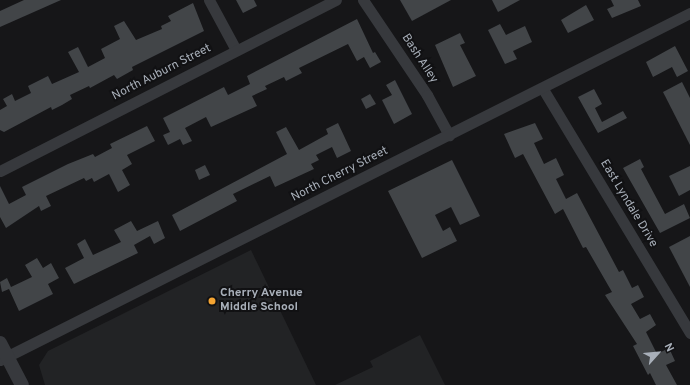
<!DOCTYPE html>
<html>
<head>
<meta charset="utf-8">
<style>
  body { margin:0 }
  #map { position:relative; width:690px; height:385px; overflow:hidden; background:#161618; font-family:Overpass,sans-serif }
  div>[style] { position:absolute }
  [style*='--x'] { left:calc(var(--x)*1px); top:calc(var(--y)*1px); width:calc(var(--w)*1px); rotate:calc(var(--a)*1deg) }
  .built>* { inset:0; background:#222325 }
  .building>* { inset:0; background:#424548 }
  .minor>* { height:11px; margin:-5.5px; padding:0 5.5px; transform-origin:5.5px; border-radius:5.5px; background:#37393d }
  .tertiary>* { height:14px; margin:-7px; padding:0 7px; transform-origin:7px; border-radius:7px; background:#37393d }
  .dots>* { width:11px; height:11px; translate:-50% -50%; box-sizing:border-box; border:2px solid #111113; border-radius:50% }
  span { translate:-50% -50%; white-space:nowrap; text-align:center; line-height:1.15; -webkit-text-stroke:4px #111113; paint-order:stroke }
  .street-label { font-size:12px; color:#a8afb9 }
  .poi-label { font-size:12px; color:#a8afb9; font-weight:700 }
  .left { translate:0 -50%; text-align:left }
  .north { position:absolute; left:638px; top:333px; width:40px; height:40px; -webkit-text-stroke:3px #111113; paint-order:stroke; rotate:63deg; font-size:11px; font-weight:700; line-height:16px; text-align:center; color:#a8afb9 }
  .north::after { content:''; display:block; margin:auto; width:14px; height:18px; background:#a8afb9; clip-path:polygon(50% 0,100% 100%,50% 72%,0 100%) }
</style>
</head>
<body>
<div id="map">
  <div class="built">
    <div style="clip-path:polygon(251px 250px,316px 385px,45px 385px,39px 365px,48px 351px)"></div>
    <div style="clip-path:polygon(420px 335px,445px 385px,335px 385px,373px 367px,370px 361px)"></div>
  </div>
  <div class="building">
    <div style="clip-path:polygon(24px 0,61px 0,0 27px,0 11px)"></div>
    <div style="clip-path:polygon(236px 0,254px 0,257px 6px,243px 13px)"></div>
    <div style="clip-path:polygon(400px 0,451px 0,412px 21px)"></div>
    <div style="clip-path:polygon(492px 0,520px 0,498px 12px)"></div>
    <div style="clip-path:polygon(611px 0,638px 0,641px 6px,612px 18px,607px 9px,614px 6px)"></div>
    <div style="clip-path:polygon(193px 3px,204px 31px,132px 67px,133px 70px,117px 79px,114px 75px,90px 88px,89px 86px,70px 95px,72px 99px,62px 105px,52px 110px,51px 107px,4px 132px,0 130px,0 110px,7px 106px,3px 99px,12px 94px,15px 101px,31px 93px,28px 86px,48px 76px,52px 84px,79px 72px,68px 52px,78px 47px,88px 67px,105px 58px,101px 49px,120px 39px,114px 26px,124px 21px,136px 40px,162px 29px,161px 26px,171px 21px,168px 16px)"></div>
    <div style="clip-path:polygon(586px 5px,594px 20px,568px 33px,561px 20px)"></div>
    <div style="clip-path:polygon(357px 19px,373px 53px,375px 52px,381px 62px,370px 68px,364px 57px,357px 61px,348px 44px,299px 68px,302px 73px,286px 81px,284px 77px,265px 86px,267px 89px,252px 96px,257px 106px,211px 127px,206px 117px,185px 128px,192px 141px,183px 145px,180px 139px,168px 145px,163px 135px,170px 132px,163px 118px,224px 87px,228px 95px,250px 84px,247px 76px)"></div>
    <div style="clip-path:polygon(500px 24px,506px 35px,525px 26px,532px 42px,513px 51px,517px 59px,505px 64px,488px 30px)"></div>
    <div style="clip-path:polygon(460px 33px,465px 43px,460px 45px,476px 76px,453px 87px,435px 45px)"></div>
    <div style="clip-path:polygon(675px 46px,688px 71px,677px 77px,672px 67px,653px 77px,646px 62px)"></div>
    <div style="clip-path:polygon(395px 80px,412px 114px,394px 124px,382px 100px,392px 95px,386px 85px)"></div>
    <div style="clip-path:polygon(682px 82px,690px 98px,690px 145px,663px 92px)"></div>
    <div style="clip-path:polygon(594px 89px,602px 104px,595px 108px,602px 122px,623px 111px,627px 118px,598px 133px,578px 97px)"></div>
    <div style="clip-path:polygon(370px 94px,376px 104px,366px 109px,361px 99px)"></div>
    <div style="clip-path:polygon(338px 123px,351px 151px,337px 158px,332px 147px,316px 155px,319px 160px,311px 164px,314px 169px,275px 187px,270px 176px,233px 194px,237px 201px,180px 231px,172px 215px,287px 154px,276px 132px,286px 127px,299px 150px,328px 134px,326px 129px)"></div>
    <div style="clip-path:polygon(535px 123px,543px 139px,534px 143px,544px 164px,556px 158px,564px 175px,556px 179px,566px 199px,577px 193px,619px 272px,623px 270px,632px 288px,638px 285px,644px 297px,631px 304px,640px 319px,650px 314px,656px 325px,646px 332px,657px 354px,669px 348px,675px 361px,666px 365px,677px 385px,656px 385px,650px 373px,648px 375px,633px 346px,637px 344px,605px 295px,612px 292px,586px 247px,583px 248px,563px 209px,555px 214px,523px 154px,515px 158px,504px 134px)"></div>
    <div style="clip-path:polygon(147px 126px,155px 141px,127px 155px,132px 164px,122px 170px,130px 185px,118px 192px,109px 174px,94px 182px,92px 178px,86px 181px,84px 178px,46px 196px,51px 206px,41px 211px,39px 206px,6px 228px,0 217px,0 186px,9px 204px,26px 195px,22px 187px,68px 164px,93px 154px,95px 157px,112px 148px,110px 144px)"></div>
    <div style="clip-path:polygon(640px 159px,644px 167px,641px 169px,665px 214px,684px 204px,690px 218px,660px 233px,623px 168px)"></div>
    <div style="clip-path:polygon(452px 160px,480px 216px,460px 225px,451px 207px,435px 215px,443px 231px,450px 227px,457px 241px,422px 258px,388px 191px)"></div>
    <div style="clip-path:polygon(205px 165px,210px 175px,199px 180px,195px 170px)"></div>
    <div style="clip-path:polygon(690px 166px,690px 190px,679px 196px,669px 176px)"></div>
    <div style="clip-path:polygon(131px 221px,137px 231px,158px 221px,165px 238px,154px 244px,150px 236px,134px 245px,138px 253px,74px 284px,65px 268px,84px 258px,77px 244px,85px 239px,93px 255px,121px 242px,114px 230px)"></div>
    <div style="clip-path:polygon(690px 236px,690px 287px,669px 247px)"></div>
    <div style="clip-path:polygon(37px 258px,43px 268px,51px 263px,59px 278px,48px 284px,53px 294px,19px 311px,9px 289px,2px 292px,0 282px,7px 278px,11px 287px,32px 277px,25px 265px)"></div>
  </div>
  <div class="minor">
    <div style="--x:209;--y:0;--w:57;--a:61.6"></div>
    <div style="--x:363;--y:0;--w:115;--a:56"></div>
    <div style="--x:427;--y:95;--w:46;--a:61.2"></div>
    <div style="--x:543;--y:89;--w:285;--a:58.9"></div>
    <div style="--x:0;--y:171;--w:377;--a:-27"></div>
    <div style="--x:0;--y:360;--w:772;--a:-26.7"></div>
  </div>
  <div class="tertiary">
    <div style="--x:0;--y:343;--w:47;--a:62.4"></div>
  </div>
  <div class="dots">
    <div style="left:212px;top:301px;background:#f4a432"></div>
  </div>
  <div class="street-label">
    <span style="left:419px;top:59px;rotate:57deg">Bash Alley</span>
    <span style="left:162px;top:73px;rotate:-27deg">North Auburn Street</span>
    <span style="left:340px;top:175px;rotate:-27deg">North Cherry Street</span>
    <span style="left:628px;top:204px;rotate:59deg">East Lyndale Drive</span>
  </div>
  <div class="poi-label">
    <span class="left" style="left:220px;top:301px">Cherry Avenue<br>Middle School</span>
  </div>
  <div class="north">N</div>
</div>
</body>
</html>
